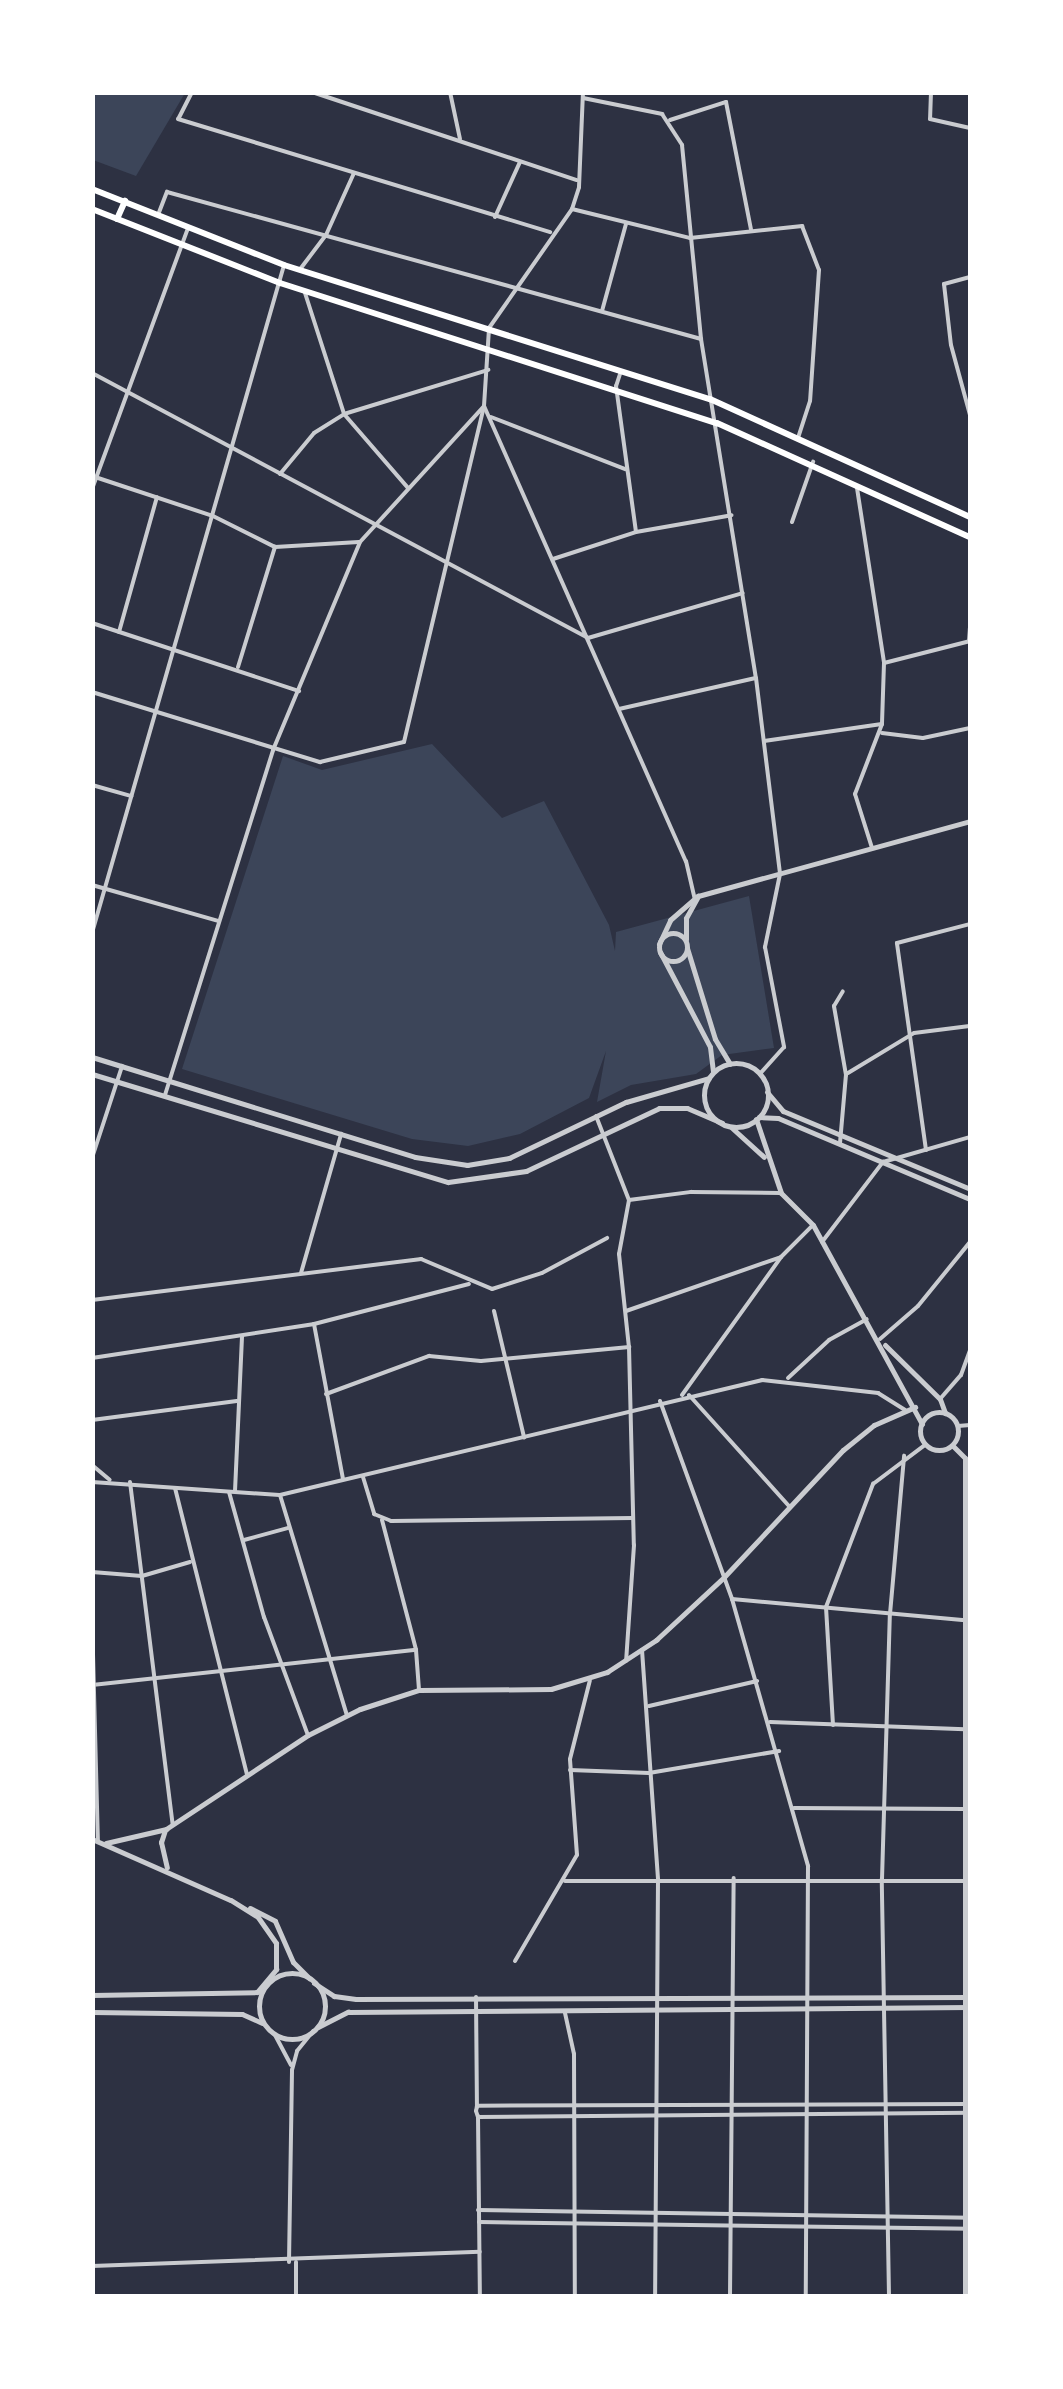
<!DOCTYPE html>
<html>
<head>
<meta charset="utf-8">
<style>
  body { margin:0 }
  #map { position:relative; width:1063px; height:2389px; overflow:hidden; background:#2d3142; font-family:"Public Sans",sans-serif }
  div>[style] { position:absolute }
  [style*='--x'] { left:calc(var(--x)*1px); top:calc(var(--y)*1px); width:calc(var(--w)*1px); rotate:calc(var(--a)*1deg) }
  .green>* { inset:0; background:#3c4559 }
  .minor>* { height:4px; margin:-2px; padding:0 2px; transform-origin:2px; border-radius:2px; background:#caccd0 }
  .tertiary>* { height:5px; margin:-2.5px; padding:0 2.5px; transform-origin:2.5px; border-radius:2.5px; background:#caccd0 }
  .tertiary>.ring { margin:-2.5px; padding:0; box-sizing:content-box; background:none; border:5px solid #caccd0; border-radius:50% }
  .primary>* { height:6px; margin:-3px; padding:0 3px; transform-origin:3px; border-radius:3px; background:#fff }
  span { translate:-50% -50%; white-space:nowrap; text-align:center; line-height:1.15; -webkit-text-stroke:8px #fff; paint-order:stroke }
  .frame { position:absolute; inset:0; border:95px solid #fff; pointer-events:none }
</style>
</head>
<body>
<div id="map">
  <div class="green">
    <div style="clip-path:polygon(92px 93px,185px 93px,136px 176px,93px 160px)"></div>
    <div style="clip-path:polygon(432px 744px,502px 818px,544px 801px,609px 925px,615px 951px,616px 932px,749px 896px,774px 1048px,722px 1055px,696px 1074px,631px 1085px,597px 1102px,606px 1051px,589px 1098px,520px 1134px,468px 1146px,412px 1139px,182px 1069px,283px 756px,322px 770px)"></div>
  </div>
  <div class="minor">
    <div style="--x:192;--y:92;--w:30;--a:117"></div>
    <div style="--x:178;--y:119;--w:389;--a:16.9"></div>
    <div style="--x:312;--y:92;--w:279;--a:18.4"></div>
    <div style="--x:450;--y:92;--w:48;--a:78"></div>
    <div style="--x:931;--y:92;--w:27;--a:92"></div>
    <div style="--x:930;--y:119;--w:41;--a:12.7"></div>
    <div style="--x:583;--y:98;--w:81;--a:11.4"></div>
    <div style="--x:662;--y:114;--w:37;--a:57"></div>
    <div style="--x:682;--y:145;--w:195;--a:84.4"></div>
    <div style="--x:701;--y:339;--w:343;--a:80.8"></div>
    <div style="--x:756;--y:678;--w:197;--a:83"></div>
    <div style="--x:780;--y:874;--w:75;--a:101.6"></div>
    <div style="--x:765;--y:947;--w:102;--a:79.2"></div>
    <div style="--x:784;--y:1047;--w:36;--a:132"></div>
    <div style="--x:670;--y:120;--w:59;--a:-17.8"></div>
    <div style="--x:726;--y:102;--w:130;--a:78.9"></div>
    <div style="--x:572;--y:209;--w:122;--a:13.8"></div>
    <div style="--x:690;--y:238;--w:113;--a:-6.1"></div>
    <div style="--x:802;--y:226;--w:47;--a:68.9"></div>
    <div style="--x:819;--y:270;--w:131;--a:93.9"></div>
    <div style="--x:810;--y:401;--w:39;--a:108"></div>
    <div style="--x:158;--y:215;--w:25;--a:-69"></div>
    <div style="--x:167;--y:192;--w:554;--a:15.39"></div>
    <div style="--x:495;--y:217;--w:60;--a:-65.6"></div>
    <div style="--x:301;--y:268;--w:41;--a:-52.9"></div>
    <div style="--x:326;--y:235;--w:68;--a:-65.7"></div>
    <div style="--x:970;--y:277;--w:27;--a:165"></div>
    <div style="--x:944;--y:284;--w:61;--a:83.5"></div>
    <div style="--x:951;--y:345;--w:73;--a:74.8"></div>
    <div style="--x:305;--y:293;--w:127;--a:72.1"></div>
    <div style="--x:344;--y:414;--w:98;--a:49.1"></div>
    <div style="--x:602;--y:311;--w:90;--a:-74.6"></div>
    <div style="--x:92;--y:373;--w:562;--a:28.11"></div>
    <div style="--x:588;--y:638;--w:161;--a:-16.2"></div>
    <div style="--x:620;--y:374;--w:13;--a:108"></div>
    <div style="--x:616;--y:386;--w:147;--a:82.2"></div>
    <div style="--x:491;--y:417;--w:144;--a:21.2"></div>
    <div style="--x:280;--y:474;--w:53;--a:-50.3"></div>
    <div style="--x:314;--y:433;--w:36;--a:-32"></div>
    <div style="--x:344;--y:414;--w:151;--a:-17"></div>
    <div style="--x:92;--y:476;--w:127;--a:18.3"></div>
    <div style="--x:213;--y:516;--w:69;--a:26.6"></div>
    <div style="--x:275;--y:547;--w:84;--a:-3.4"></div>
    <div style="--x:857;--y:488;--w:177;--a:81.2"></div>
    <div style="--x:884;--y:663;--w:61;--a:91.9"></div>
    <div style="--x:882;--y:724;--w:75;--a:111.1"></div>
    <div style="--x:855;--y:794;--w:57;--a:72.5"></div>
    <div style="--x:92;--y:489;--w:278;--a:-69.8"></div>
    <div style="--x:792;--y:522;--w:64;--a:-70.7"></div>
    <div style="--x:553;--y:559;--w:87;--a:-18"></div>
    <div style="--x:636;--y:532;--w:97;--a:-10"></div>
    <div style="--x:92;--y:623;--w:218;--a:18.2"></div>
    <div style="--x:119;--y:632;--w:140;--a:-74.3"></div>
    <div style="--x:969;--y:641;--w:13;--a:-86"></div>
    <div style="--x:884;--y:663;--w:89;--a:-14.3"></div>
    <div style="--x:238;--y:667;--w:126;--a:-72.9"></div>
    <div style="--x:92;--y:692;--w:239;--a:17.1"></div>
    <div style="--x:320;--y:762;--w:86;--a:-13.4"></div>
    <div style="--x:404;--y:742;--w:345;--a:-76.6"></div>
    <div style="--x:484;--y:406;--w:78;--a:-86.3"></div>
    <div style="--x:489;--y:328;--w:145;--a:-55.1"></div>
    <div style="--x:572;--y:209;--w:23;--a:-72"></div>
    <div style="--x:579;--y:187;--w:95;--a:-87.6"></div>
    <div style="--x:619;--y:709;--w:140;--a:-12.8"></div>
    <div style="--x:882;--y:733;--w:41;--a:7"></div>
    <div style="--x:923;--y:738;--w:48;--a:-12"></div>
    <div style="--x:764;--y:741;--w:119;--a:-8.2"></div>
    <div style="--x:92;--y:785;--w:41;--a:15.8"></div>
    <div style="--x:92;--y:885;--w:131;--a:15.9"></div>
    <div style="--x:92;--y:933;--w:695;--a:-73.96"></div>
    <div style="--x:848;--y:1073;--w:77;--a:-31.2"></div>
    <div style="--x:914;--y:1033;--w:56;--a:-7.1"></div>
    <div style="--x:165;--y:1095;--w:362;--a:-72.6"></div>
    <div style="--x:273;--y:750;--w:225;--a:-67.3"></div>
    <div style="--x:360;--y:542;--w:184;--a:-47.6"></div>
    <div style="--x:484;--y:406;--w:498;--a:66.1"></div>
    <div style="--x:686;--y:861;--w:37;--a:77"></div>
    <div style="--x:596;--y:1116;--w:90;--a:68.6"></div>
    <div style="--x:629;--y:1200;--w:55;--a:100.5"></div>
    <div style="--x:619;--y:1254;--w:94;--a:83.9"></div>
    <div style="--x:629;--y:1347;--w:198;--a:88.6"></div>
    <div style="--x:634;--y:1545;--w:116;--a:93.9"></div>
    <div style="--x:840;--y:1143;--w:68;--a:-85"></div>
    <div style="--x:846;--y:1075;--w:70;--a:-99.9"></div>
    <div style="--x:834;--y:1006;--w:17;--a:-59"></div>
    <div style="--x:926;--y:1150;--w:209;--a:-98"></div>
    <div style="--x:897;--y:943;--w:75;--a:-14.6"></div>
    <div style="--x:92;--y:1158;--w:97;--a:-71.9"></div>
    <div style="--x:629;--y:1200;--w:63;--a:-7.4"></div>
    <div style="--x:691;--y:1192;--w:90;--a:0.6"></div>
    <div style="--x:822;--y:1242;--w:101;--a:-52.7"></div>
    <div style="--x:883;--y:1162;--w:91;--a:-16"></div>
    <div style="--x:301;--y:1273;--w:145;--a:-73.9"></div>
    <div style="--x:92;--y:1300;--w:332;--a:-7.1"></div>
    <div style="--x:421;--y:1259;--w:77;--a:22.9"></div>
    <div style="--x:492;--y:1289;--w:52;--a:-17.7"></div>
    <div style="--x:542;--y:1273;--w:74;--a:-28.3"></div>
    <div style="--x:494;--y:1311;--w:130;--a:76.6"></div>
    <div style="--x:626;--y:1311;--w:164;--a:-19.2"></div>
    <div style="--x:314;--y:1324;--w:158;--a:79.4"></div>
    <div style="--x:880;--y:1339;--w:50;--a:-41"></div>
    <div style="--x:918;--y:1306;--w:82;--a:-50.9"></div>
    <div style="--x:92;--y:1358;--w:225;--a:-8.7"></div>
    <div style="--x:314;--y:1324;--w:160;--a:-14.5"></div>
    <div style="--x:788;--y:1378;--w:56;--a:-42.8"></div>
    <div style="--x:829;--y:1340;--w:43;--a:-28.9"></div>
    <div style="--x:326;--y:1394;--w:110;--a:-20.3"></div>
    <div style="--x:429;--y:1356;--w:52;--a:5.5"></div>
    <div style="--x:481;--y:1361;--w:149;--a:-5.4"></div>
    <div style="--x:682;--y:1395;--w:170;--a:-54.3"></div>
    <div style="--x:781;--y:1257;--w:45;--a:-45"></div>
    <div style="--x:689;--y:1395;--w:149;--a:48"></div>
    <div style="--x:940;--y:1399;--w:32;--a:-49"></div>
    <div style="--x:961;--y:1375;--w:27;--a:-70"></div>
    <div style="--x:660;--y:1401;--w:211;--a:70"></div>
    <div style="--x:732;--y:1599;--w:278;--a:74.1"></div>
    <div style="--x:808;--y:1866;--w:430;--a:90.3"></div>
    <div style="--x:92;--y:1420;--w:146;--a:-7.5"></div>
    <div style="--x:958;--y:1426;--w:12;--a:-5"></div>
    <div style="--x:92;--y:1465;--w:23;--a:40"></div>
    <div style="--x:363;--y:1477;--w:39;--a:73"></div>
    <div style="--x:374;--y:1514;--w:18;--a:22"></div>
    <div style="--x:391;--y:1521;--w:242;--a:-0.7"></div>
    <div style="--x:92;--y:1482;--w:188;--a:4"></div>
    <div style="--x:280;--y:1495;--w:496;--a:-13.4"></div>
    <div style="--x:762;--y:1380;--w:117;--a:6.4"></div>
    <div style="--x:878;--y:1393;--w:32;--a:32"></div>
    <div style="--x:130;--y:1482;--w:346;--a:82.9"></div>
    <div style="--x:175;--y:1488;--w:296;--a:75.9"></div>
    <div style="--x:235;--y:1491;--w:155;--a:-87.4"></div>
    <div style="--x:229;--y:1492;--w:130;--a:74.4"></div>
    <div style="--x:264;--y:1617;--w:126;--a:69.6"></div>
    <div style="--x:280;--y:1495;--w:230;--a:73.1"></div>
    <div style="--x:382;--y:1520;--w:134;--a:75.3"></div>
    <div style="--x:416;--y:1650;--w:40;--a:85.7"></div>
    <div style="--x:244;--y:1540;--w:46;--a:-15.3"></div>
    <div style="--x:92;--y:1572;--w:50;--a:4.6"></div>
    <div style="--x:142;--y:1576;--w:50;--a:-16.3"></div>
    <div style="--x:732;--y:1599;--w:234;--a:5.2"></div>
    <div style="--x:92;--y:1616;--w:225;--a:88.5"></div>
    <div style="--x:642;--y:1650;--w:232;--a:86"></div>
    <div style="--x:658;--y:1881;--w:415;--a:90.4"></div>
    <div style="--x:92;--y:1685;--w:326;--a:-6.2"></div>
    <div style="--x:649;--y:1706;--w:111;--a:-13"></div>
    <div style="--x:770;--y:1722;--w:195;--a:2.1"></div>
    <div style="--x:833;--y:1725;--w:118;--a:-93.4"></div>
    <div style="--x:826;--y:1607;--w:132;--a:-69.1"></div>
    <div style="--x:873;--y:1484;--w:66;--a:-37"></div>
    <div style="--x:570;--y:1770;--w:79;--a:2.2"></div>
    <div style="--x:649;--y:1773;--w:132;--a:-9.6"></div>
    <div style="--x:794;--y:1808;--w:170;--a:0.3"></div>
    <div style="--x:565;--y:1881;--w:405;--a:0"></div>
    <div style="--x:515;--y:1961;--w:123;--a:-59.7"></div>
    <div style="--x:577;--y:1855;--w:96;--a:-94.2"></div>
    <div style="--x:570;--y:1759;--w:81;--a:-75.8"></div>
    <div style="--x:476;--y:1997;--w:110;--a:89.5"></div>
    <div style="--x:565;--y:2013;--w:42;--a:77.6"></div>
    <div style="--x:574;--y:2054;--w:242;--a:89.8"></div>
    <div style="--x:275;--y:2035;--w:34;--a:62"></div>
    <div style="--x:970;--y:2104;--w:493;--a:179.8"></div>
    <div style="--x:477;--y:2106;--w:5;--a:101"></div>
    <div style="--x:476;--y:2111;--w:6;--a:72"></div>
    <div style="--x:478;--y:2117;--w:492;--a:-0.5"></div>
    <div style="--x:478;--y:2116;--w:180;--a:89.4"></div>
    <div style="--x:478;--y:2210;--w:492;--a:0.9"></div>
    <div style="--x:479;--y:2222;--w:491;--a:0.8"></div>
    <div style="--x:289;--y:2262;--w:192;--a:-89.1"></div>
    <div style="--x:292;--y:2070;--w:20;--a:-75"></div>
    <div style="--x:297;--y:2051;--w:26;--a:-51"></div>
    <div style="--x:92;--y:2266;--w:388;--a:-2.1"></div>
    <div style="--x:296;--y:2296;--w:34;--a:-90"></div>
    <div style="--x:730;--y:2296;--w:418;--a:-89.5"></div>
    <div style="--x:889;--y:2296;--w:417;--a:-91"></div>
    <div style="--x:882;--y:1879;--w:265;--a:-88.3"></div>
    <div style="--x:890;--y:1614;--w:159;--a:-84.9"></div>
  </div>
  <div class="tertiary">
    <div class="ring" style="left:659px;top:933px;width:23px;height:23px"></div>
    <div style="--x:686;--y:939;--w:21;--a:-90"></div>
    <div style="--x:686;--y:918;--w:23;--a:-61"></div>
    <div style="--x:659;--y:944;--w:26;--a:-65"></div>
    <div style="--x:670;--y:920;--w:37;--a:-41"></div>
    <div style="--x:698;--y:896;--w:282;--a:-15.4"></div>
    <div style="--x:687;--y:948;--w:95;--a:72.9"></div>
    <div style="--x:715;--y:1039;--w:29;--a:59"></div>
    <div style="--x:660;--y:952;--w:107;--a:62.2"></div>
    <div style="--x:710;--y:1047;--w:24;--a:83"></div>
    <div style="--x:92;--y:1057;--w:338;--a:17.2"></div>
    <div style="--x:415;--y:1157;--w:53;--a:8.7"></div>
    <div style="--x:467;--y:1165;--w:43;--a:-9.5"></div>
    <div style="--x:509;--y:1158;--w:130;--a:-25.6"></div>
    <div style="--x:626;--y:1102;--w:86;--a:-16.1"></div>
    <div class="ring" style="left:704px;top:1063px;width:59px;height:59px"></div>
    <div style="--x:92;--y:1074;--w:372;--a:16.9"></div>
    <div style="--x:448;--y:1182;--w:79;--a:-8"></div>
    <div style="--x:526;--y:1171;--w:147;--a:-25.3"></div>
    <div style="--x:659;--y:1108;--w:28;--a:0"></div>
    <div style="--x:687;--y:1108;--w:38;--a:23"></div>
    <div style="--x:767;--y:1092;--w:25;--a:50"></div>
    <div style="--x:783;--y:1111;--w:203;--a:22.6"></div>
    <div style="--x:759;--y:1117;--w:19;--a:3"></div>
    <div style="--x:778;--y:1118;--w:208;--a:22.9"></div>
    <div style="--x:756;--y:1119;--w:78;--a:71.3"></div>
    <div style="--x:781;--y:1193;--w:45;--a:45"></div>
    <div style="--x:813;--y:1225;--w:227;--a:61.3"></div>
    <div style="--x:732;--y:1128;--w:43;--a:42.2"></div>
    <div style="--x:885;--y:1345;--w:77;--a:44.5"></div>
    <div style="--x:940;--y:1399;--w:15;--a:70"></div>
    <div class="ring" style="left:920px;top:1412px;width:33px;height:33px"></div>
    <div style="--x:953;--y:1446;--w:17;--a:45"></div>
    <div style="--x:965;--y:1458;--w:838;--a:90"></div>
    <div style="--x:165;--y:1830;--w:13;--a:108"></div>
    <div style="--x:161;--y:1842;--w:26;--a:77"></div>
    <div style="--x:92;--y:1839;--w:151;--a:23.8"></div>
    <div style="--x:106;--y:1843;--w:62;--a:-13.1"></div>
    <div style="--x:166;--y:1829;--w:170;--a:-33.5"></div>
    <div style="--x:308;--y:1735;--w:58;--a:-26.6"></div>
    <div style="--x:360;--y:1709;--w:62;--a:-17.9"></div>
    <div style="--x:419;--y:1690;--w:132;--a:-0.4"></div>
    <div style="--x:551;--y:1689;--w:59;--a:-16.9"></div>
    <div style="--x:607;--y:1672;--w:59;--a:-33.1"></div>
    <div style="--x:656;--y:1640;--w:93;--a:-42.8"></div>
    <div style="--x:724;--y:1577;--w:174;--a:-46.9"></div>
    <div style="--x:843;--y:1450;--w:40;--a:-39"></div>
    <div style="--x:874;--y:1425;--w:45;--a:-23.7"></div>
    <div style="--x:250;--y:1908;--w:28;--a:27"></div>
    <div style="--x:275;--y:1921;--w:45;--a:66.3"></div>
    <div style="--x:293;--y:1962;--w:23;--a:45"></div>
    <div class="ring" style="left:259px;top:1973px;width:61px;height:61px"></div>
    <div style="--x:314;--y:1983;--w:24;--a:33"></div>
    <div style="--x:334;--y:1996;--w:22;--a:8"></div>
    <div style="--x:356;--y:1999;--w:614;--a:-0.19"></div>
    <div style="--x:92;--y:1995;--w:165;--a:-1"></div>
    <div style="--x:257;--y:1992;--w:30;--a:-50"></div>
    <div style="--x:276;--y:1969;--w:26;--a:-90"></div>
    <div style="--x:276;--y:1943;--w:32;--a:-125"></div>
    <div style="--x:258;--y:1917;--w:32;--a:-148"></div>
    <div style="--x:92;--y:2012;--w:150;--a:0.8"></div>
    <div style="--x:242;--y:2014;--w:22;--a:24"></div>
    <div style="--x:318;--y:2027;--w:34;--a:-27"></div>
    <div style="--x:348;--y:2012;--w:622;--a:-0.46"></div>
  </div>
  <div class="primary">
    <div style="--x:92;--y:189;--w:206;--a:21.6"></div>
    <div style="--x:284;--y:265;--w:447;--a:17.5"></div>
    <div style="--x:710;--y:399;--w:286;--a:24.4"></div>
    <div style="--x:92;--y:209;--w:202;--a:21.5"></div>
    <div style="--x:280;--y:283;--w:459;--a:17.8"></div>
    <div style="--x:717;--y:423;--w:277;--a:24.3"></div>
    <div style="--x:117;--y:219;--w:20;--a:-66"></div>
  </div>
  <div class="frame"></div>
</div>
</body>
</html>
